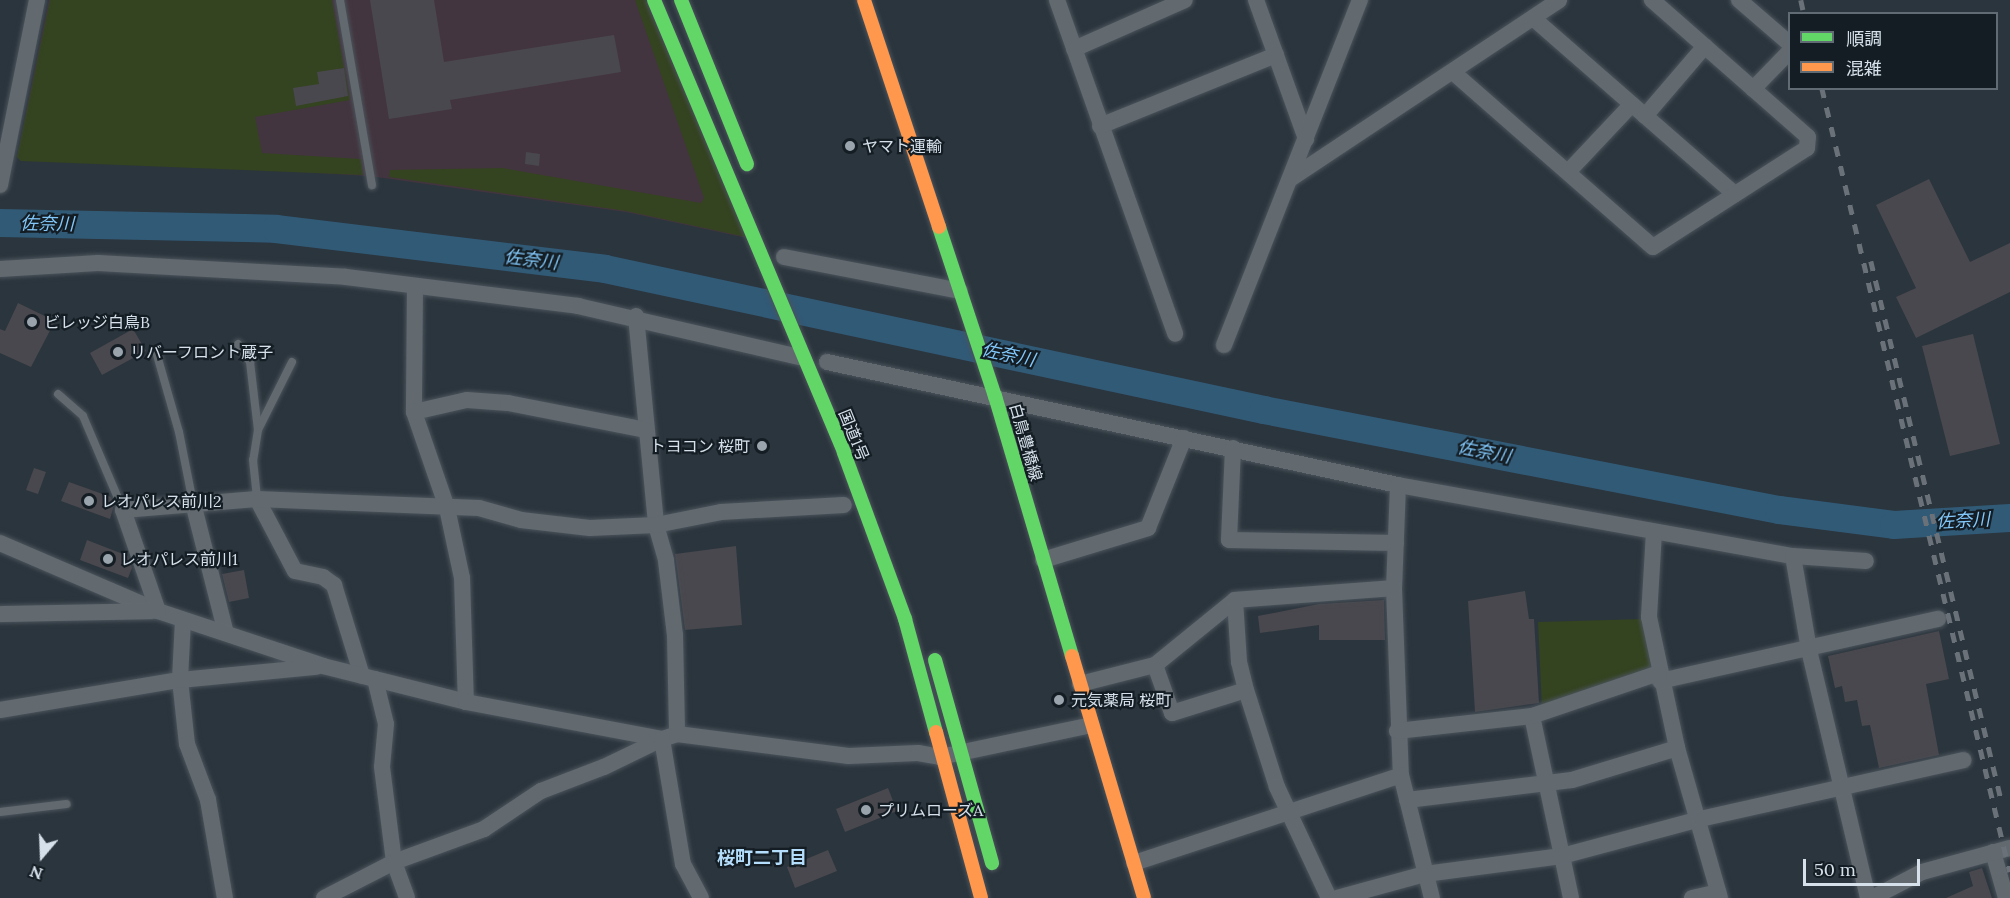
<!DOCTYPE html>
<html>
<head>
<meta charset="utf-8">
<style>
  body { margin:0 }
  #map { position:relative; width:2010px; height:898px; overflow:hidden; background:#2b353d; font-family:Lora,"Noto Sans JP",serif }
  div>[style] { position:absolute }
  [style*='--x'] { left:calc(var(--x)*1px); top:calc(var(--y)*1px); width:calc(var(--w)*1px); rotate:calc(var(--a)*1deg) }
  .industrial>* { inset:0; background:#43353f }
  .green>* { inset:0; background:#344320 }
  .river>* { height:28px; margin:-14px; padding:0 14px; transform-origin:14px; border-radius:14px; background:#315a77 }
  .building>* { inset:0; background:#49484e }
  .roads { filter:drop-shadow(0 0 2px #4b535b) drop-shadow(0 0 2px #4b535b) }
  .lane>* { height:8px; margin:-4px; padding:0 4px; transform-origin:4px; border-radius:4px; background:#626a70 }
  .street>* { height:16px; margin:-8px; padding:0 8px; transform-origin:8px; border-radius:8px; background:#626a70 }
  .fast>* { height:14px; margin:-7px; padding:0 7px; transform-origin:7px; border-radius:7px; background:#63d668 }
  .slow>* { height:14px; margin:-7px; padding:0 7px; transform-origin:7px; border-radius:7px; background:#ff974d }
  .rail>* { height:4.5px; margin-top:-2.25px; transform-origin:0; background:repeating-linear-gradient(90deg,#6a7178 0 10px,transparent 0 20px) }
  .dots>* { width:16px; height:16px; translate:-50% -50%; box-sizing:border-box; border:3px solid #141d23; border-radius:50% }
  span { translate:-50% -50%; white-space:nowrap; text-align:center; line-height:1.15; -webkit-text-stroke:4.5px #141d23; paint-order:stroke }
  .poi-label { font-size:16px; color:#d5e0ea }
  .left { translate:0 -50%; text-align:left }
  .right { translate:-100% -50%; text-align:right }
  .street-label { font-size:16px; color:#d5e0ea }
  .water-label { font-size:18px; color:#82c8fb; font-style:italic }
  .neighbourhood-label { font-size:18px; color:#b4ddfb; font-weight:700 }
  .legend { position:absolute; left:1788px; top:12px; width:210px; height:78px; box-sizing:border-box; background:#141d23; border:2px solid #616b73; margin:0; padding:8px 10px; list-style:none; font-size:18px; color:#d5e0ea }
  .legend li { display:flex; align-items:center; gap:12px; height:30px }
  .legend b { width:30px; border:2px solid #616b73 }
  .north { position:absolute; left:12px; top:826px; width:60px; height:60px; -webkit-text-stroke:4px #141d23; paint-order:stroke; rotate:199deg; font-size:16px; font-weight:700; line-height:24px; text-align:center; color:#d5e0ea }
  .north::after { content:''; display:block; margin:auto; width:21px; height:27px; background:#d5e0ea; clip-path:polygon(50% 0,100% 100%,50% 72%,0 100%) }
  .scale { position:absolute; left:1803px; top:859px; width:117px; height:27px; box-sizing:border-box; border:3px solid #d5e0ea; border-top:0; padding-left:8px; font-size:18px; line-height:21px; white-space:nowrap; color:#d5e0ea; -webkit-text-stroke:4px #141d23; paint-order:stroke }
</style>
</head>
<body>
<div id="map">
  <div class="industrial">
    <div style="clip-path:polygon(49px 0,646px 0,747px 238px,626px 212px,369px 176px,142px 163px,21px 161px,17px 157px)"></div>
  </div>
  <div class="green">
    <div style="clip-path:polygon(50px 0,332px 0,350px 100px,255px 117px,262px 153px,361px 159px,363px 175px,21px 161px,17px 157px)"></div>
    <div style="clip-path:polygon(635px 0,645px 0,746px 237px,626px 211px,389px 177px,390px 170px,503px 168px,701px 203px,704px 198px)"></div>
    <div style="clip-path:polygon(1643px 619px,1653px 668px,1542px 709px,1538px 622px)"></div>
  </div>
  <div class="river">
    <div style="--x:0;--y:223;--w:276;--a:1.2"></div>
    <div style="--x:276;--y:229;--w:331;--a:6.9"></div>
    <div style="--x:605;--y:269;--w:674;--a:12.08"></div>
    <div style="--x:1264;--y:410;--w:525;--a:10.99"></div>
    <div style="--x:1779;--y:510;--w:116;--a:7.4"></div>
    <div style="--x:1894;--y:525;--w:116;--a:-3.5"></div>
  </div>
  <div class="building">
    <div style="clip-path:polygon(370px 0,434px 0,444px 62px,614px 35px,621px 72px,450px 100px,452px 109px,389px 119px)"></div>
    <div style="clip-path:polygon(344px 68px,348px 96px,296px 106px,293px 88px,319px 84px,317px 72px)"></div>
    <div style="clip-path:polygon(526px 152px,540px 154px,539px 166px,525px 164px)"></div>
    <div style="clip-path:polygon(1929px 179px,1970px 262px,2010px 243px,2010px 292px,1916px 338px,1896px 297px,1916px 288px,1876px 205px)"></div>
    <div style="clip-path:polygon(18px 303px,55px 321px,31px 367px,0 353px,0 329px,5px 331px)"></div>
    <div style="clip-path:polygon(133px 329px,146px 351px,102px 375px,90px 353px)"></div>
    <div style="clip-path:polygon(1973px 334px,2000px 444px,1950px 456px,1922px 346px)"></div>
    <div style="clip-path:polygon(34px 468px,46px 472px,38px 494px,26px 490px)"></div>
    <div style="clip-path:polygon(69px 482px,111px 497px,114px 505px,110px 519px,61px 501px)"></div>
    <div style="clip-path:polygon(87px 540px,128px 556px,132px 568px,128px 578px,80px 560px)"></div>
    <div style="clip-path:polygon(736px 546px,742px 625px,685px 630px,675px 554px)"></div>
    <div style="clip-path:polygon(244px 570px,249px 598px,229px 602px,222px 574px)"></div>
    <div style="clip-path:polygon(1525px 591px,1529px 619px,1534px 619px,1539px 703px,1475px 712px,1468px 601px)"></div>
    <div style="clip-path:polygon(1384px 600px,1385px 640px,1319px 640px,1319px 625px,1260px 633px,1258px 616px,1319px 604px)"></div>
    <div style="clip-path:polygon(1939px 631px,1949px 679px,1926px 684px,1939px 755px,1879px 768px,1870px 725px,1862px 726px,1857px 700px,1845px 702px,1842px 686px,1835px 688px,1828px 656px)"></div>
    <div style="clip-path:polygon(888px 788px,897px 811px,845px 832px,836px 809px)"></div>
    <div style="clip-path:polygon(828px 850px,837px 871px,795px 888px,787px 867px)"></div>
    <div style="clip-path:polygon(1982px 868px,1992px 898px,1946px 898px,1973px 886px,1969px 872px)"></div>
  </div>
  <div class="roads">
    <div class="lane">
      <div style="--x:340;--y:0;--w:188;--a:80.2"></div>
      <div style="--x:238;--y:344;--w:22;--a:56"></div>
      <div style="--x:250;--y:362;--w:68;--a:83.3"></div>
      <div style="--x:258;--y:430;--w:30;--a:99"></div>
      <div style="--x:253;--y:460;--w:39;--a:84"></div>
      <div style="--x:157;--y:355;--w:80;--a:74.1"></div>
      <div style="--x:179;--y:432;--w:72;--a:78.8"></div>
      <div style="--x:58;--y:394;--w:33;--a:41"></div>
      <div style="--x:83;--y:416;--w:102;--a:66.9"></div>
      <div style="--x:258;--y:430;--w:76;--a:-63.4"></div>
      <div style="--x:0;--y:812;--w:67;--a:-6.8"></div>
    </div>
    <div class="street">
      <div style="--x:1057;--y:0;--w:354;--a:70.5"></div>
      <div style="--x:1256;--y:0;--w:148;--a:70.2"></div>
      <div style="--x:1739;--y:0;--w:67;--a:40.8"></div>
      <div style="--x:1533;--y:18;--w:268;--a:41.1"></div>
      <div style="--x:1074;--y:49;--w:121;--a:-23.8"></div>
      <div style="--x:1454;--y:73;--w:264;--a:41.2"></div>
      <div style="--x:1653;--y:247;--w:183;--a:-32.7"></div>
      <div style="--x:1807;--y:148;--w:11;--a:-85"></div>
      <div style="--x:1808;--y:137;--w:208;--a:-138.7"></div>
      <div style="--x:1753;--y:89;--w:53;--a:-45.8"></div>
      <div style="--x:1645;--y:116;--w:92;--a:-49.4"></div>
      <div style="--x:1100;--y:126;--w:190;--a:-22"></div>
      <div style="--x:1568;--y:172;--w:93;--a:-46.7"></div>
      <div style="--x:1290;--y:179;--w:323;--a:-33.6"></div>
      <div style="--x:0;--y:185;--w:189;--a:-78.7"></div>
      <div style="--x:784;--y:257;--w:179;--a:10.9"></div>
      <div style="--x:0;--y:269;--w:98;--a:-3.5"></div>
      <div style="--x:98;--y:263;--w:248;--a:3.2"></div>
      <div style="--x:346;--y:277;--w:234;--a:7.1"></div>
      <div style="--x:578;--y:306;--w:231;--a:13"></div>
      <div style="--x:415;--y:286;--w:126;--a:90.5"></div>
      <div style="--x:414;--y:412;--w:102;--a:71"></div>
      <div style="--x:447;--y:508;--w:72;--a:77.9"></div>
      <div style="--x:462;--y:578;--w:124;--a:88.2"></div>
      <div style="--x:636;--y:316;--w:210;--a:84.5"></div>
      <div style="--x:656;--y:525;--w:37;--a:74"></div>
      <div style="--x:666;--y:561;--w:75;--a:83.1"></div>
      <div style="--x:675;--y:635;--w:99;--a:88.8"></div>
      <div style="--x:1224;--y:345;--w:371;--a:-68.5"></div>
      <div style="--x:827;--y:362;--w:584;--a:12.16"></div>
      <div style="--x:1398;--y:485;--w:401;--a:10.2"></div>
      <div style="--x:1793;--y:556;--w:73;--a:3.9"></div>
      <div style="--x:414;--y:412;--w:54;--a:-12.8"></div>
      <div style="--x:467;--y:400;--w:41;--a:4.2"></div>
      <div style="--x:508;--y:403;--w:140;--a:11.1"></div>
      <div style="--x:1233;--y:448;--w:92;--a:92.5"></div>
      <div style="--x:1229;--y:540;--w:167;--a:1"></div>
      <div style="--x:1398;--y:485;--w:103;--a:92.2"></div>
      <div style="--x:1394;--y:588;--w:187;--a:87.9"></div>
      <div style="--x:1401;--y:775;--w:127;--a:75.9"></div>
      <div style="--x:257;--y:499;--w:81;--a:62.2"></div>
      <div style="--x:295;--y:571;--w:29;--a:12"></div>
      <div style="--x:323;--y:577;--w:14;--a:36"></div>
      <div style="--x:334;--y:585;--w:95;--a:72.9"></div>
      <div style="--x:193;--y:503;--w:134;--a:75.8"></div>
      <div style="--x:1654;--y:532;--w:85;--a:93.4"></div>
      <div style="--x:1649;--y:617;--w:134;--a:77.9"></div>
      <div style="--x:1677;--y:748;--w:156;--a:74"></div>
      <div style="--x:0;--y:543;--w:172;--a:23.3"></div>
      <div style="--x:158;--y:611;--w:174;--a:18.4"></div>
      <div style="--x:323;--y:666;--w:147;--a:14.1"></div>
      <div style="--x:466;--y:702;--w:199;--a:10.7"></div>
      <div style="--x:662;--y:739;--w:16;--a:-18"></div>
      <div style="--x:677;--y:734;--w:173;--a:7.3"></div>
      <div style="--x:849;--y:756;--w:69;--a:-2.5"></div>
      <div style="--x:918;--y:753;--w:22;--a:10"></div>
      <div style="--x:940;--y:757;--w:155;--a:-11.9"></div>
      <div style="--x:1793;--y:556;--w:95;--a:80.3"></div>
      <div style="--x:1809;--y:650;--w:255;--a:76.6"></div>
      <div style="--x:1043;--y:560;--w:110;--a:-16.9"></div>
      <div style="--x:1148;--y:528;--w:97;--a:-68.2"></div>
      <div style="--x:1235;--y:600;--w:62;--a:86.3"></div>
      <div style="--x:1239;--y:662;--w:29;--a:76"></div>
      <div style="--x:1246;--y:690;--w:102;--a:72.3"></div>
      <div style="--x:1277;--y:787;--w:123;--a:64.9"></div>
      <div style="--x:158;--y:611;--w:107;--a:-109.1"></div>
      <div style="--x:123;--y:510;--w:134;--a:-4.7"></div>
      <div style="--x:257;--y:499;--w:97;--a:2.4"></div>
      <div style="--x:354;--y:503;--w:125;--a:2.3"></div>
      <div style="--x:479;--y:508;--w:44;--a:15.9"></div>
      <div style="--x:521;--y:520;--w:69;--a:6.6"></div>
      <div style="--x:590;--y:528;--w:66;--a:-2.6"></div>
      <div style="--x:656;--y:525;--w:66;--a:-11.3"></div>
      <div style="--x:721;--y:512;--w:123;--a:-3.3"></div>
      <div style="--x:0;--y:614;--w:152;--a:-1.1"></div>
      <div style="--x:183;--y:620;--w:60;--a:92.9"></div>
      <div style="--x:180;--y:680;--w:64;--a:83.8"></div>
      <div style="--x:187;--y:744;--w:60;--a:69.4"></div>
      <div style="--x:208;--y:800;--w:99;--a:80.2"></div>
      <div style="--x:1155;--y:665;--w:51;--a:70.5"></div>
      <div style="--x:1172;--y:713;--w:77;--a:-17.3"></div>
      <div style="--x:375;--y:679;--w:46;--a:76.3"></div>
      <div style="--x:386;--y:724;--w:43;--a:95.3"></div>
      <div style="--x:382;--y:767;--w:96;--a:82.8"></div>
      <div style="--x:394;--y:862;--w:38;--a:70"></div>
      <div style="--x:1660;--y:681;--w:285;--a:-12.6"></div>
      <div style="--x:1080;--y:684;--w:77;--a:-14.2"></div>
      <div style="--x:1155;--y:665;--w:103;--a:-39.1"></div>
      <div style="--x:1235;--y:600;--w:159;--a:-4.3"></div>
      <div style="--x:0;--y:710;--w:182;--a:-9.5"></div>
      <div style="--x:180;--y:680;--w:137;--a:-5.5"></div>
      <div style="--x:1532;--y:716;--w:186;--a:77.9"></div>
      <div style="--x:1397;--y:731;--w:136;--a:-6.3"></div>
      <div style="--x:1532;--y:716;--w:134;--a:-18.7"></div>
      <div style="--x:1407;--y:800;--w:166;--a:-6.9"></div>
      <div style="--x:1572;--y:780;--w:110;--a:-16.9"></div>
      <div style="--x:1993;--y:852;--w:48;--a:74.2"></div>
      <div style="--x:1134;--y:863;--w:281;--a:-18.2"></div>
      <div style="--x:324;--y:898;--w:79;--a:-27.2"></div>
      <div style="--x:394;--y:862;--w:96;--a:-20.1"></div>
      <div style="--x:484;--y:829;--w:69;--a:-33.7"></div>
      <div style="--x:541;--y:791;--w:67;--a:-20.9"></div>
      <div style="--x:604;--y:767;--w:64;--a:-25.8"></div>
      <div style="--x:662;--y:739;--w:127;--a:80.5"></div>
      <div style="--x:683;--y:864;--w:38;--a:62"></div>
      <div style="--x:1337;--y:898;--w:91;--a:-15.3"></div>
      <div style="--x:1425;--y:874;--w:138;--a:-7.5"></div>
      <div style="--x:1562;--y:856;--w:143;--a:-15"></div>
      <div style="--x:1700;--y:819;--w:270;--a:-12.6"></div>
      <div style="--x:1692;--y:898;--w:27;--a:-13"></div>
      <div style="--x:1872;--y:898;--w:56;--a:-27.5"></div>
      <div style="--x:1922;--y:872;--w:91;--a:-15.3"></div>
    </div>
    <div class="fast">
      <div style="--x:654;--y:0;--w:491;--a:67.2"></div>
      <div style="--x:844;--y:453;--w:177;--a:69.8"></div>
      <div style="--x:905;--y:619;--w:117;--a:74.7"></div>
      <div style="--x:681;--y:0;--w:177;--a:68.1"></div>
      <div style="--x:939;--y:227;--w:178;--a:71.7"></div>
      <div style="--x:995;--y:396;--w:271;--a:73.5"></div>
      <div style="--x:935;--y:660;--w:211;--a:74.3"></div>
    </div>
    <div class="slow">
      <div style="--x:864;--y:0;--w:239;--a:71.7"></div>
      <div style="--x:1072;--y:656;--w:252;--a:73.4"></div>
      <div style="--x:936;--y:732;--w:172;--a:74.8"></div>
    </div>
  </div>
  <div class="rail">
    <div style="--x:1801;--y:0;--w:14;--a:78"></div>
    <div style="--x:1822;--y:88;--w:806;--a:76.52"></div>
    <div style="--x:1871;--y:261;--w:558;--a:76.41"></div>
  </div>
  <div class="dots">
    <div style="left:850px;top:146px;background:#9aa4ad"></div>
    <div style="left:32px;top:322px;background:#9aa4ad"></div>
    <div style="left:118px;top:352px;background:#9aa4ad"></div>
    <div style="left:762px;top:446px;background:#9aa4ad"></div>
    <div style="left:89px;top:501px;background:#9aa4ad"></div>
    <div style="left:108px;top:559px;background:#9aa4ad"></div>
    <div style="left:1059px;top:700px;background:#9aa4ad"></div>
    <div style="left:866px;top:810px;background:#9aa4ad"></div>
  </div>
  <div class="poi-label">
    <span class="left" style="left:862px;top:146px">ヤマト運輸</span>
    <span class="left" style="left:44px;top:322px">ビレッジ白鳥B</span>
    <span class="left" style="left:130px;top:352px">リバーフロント蔵子</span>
    <span class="right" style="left:750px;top:446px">トヨコン 桜町</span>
    <span class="left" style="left:101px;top:501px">レオパレス前川2</span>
    <span class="left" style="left:120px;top:559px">レオパレス前川1</span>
    <span class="left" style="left:1071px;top:700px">元気薬局 桜町</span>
    <span class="left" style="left:878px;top:810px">プリムローズA</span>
  </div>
  <div class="street-label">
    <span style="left:854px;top:435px;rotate:68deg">国道1号</span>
    <span style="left:1026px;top:442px;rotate:74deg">白鳥豊橋線</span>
  </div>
  <div class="water-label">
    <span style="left:47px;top:224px;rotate:1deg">佐奈川</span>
    <span style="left:531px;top:260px;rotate:7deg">佐奈川</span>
    <span style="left:1008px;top:355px;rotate:12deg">佐奈川</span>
    <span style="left:1484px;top:452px;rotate:11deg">佐奈川</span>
    <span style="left:1963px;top:521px;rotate:-3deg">佐奈川</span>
  </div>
  <div class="neighbourhood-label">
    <span style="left:762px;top:858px">桜町二丁目</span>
  </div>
  <ul class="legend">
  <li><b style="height:8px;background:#63d668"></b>順調</li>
  <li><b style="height:8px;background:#ff974d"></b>混雑</li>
  </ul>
  <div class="north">N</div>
  <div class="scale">50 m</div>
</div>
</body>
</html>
